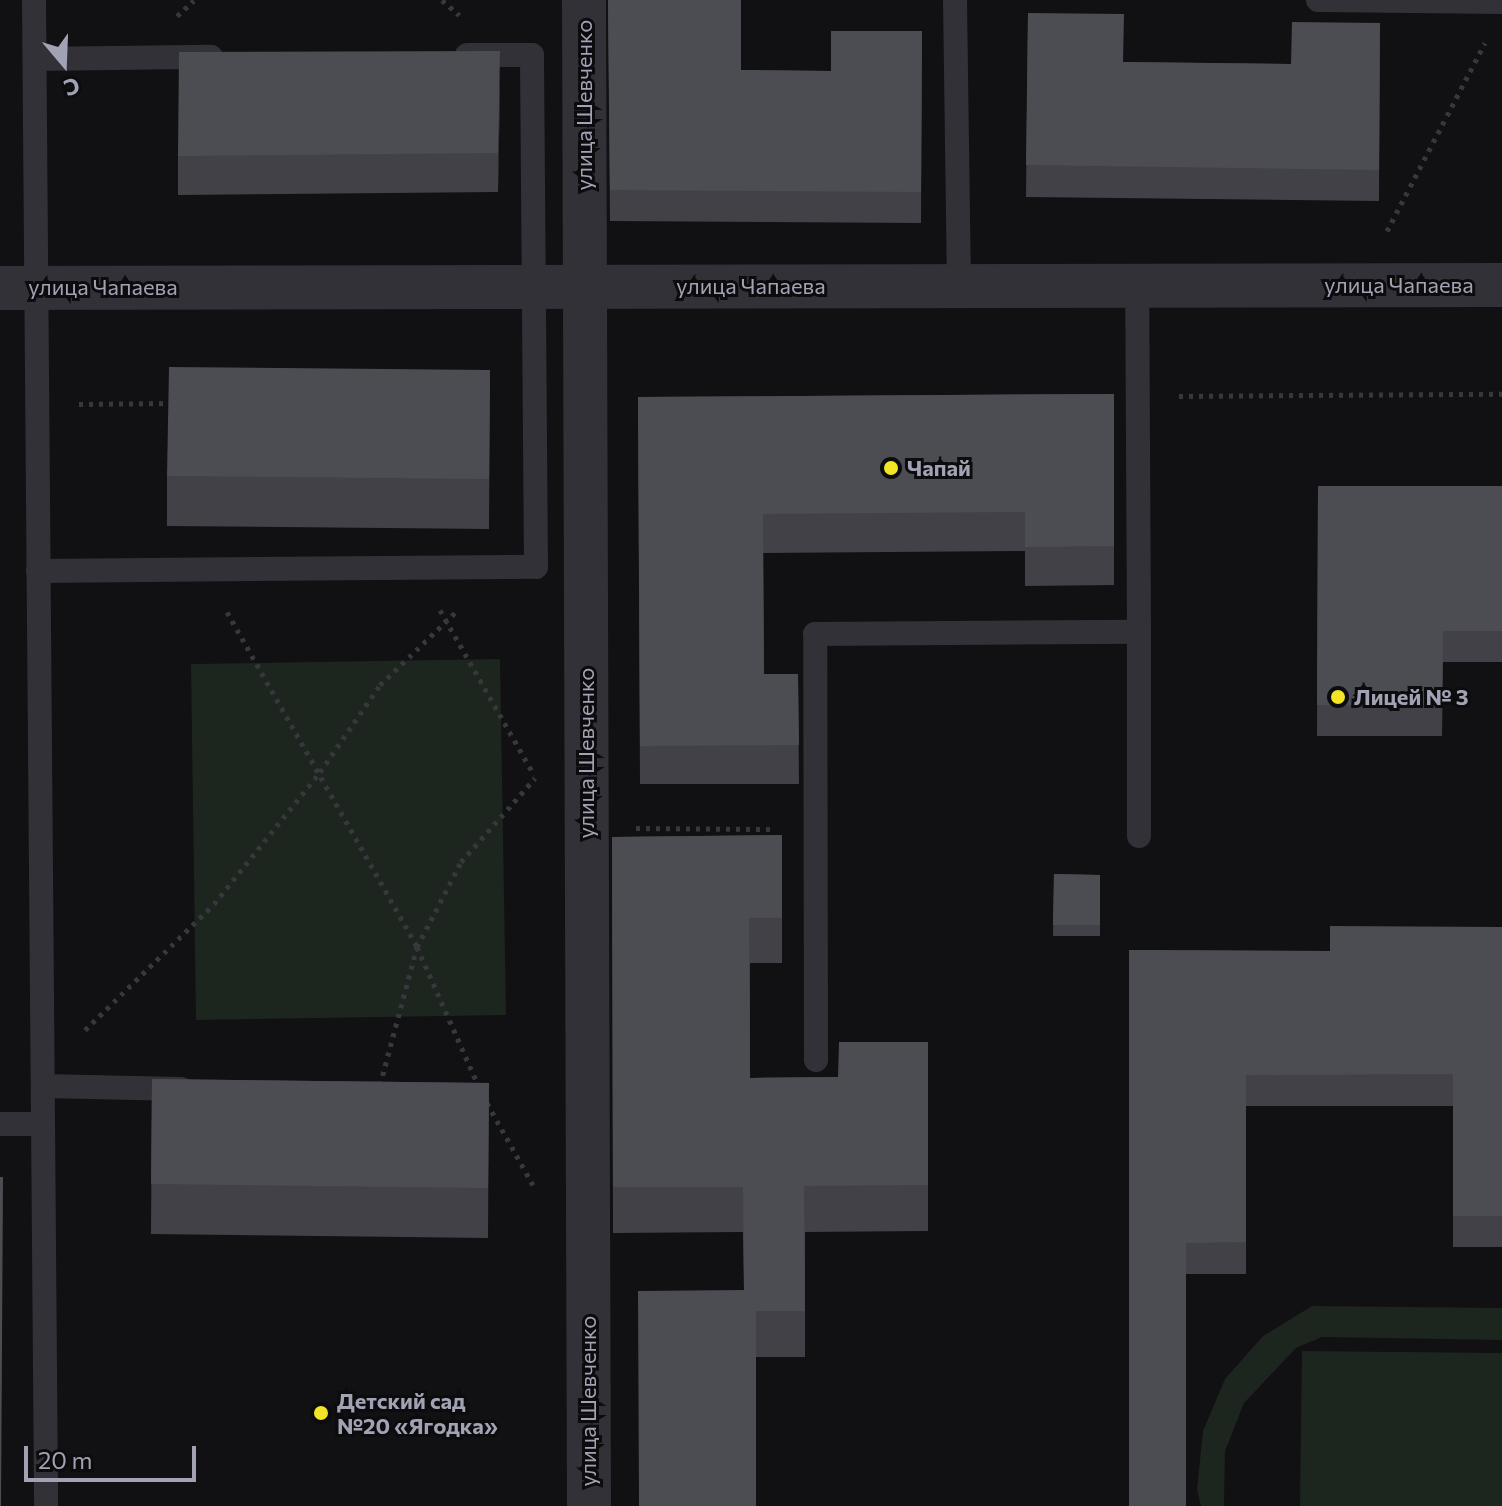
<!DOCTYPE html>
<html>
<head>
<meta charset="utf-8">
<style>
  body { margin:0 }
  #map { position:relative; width:1502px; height:1506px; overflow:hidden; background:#111012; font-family:Commissioner,sans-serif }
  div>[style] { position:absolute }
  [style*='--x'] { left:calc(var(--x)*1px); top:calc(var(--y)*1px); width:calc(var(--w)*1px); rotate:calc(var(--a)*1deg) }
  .green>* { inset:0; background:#1d251f }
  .path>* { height:5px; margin-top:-2.5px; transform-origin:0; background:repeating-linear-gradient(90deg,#37373e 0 4px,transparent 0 10px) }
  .lane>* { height:24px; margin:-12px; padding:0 12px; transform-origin:12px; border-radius:12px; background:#323137 }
  .street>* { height:44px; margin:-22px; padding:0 22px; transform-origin:22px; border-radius:22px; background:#323137 }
  .wall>* { inset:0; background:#414147 }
  .shaded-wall>* { inset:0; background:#2a292d }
  .building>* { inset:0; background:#4c4c53 }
  .dots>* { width:22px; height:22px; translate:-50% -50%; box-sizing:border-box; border:4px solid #0c0b0d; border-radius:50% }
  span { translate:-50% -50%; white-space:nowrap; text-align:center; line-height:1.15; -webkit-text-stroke:6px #0c0b0d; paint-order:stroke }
  .street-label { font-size:22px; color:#a1a2b3 }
  .poi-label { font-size:22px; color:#a1a2b3; font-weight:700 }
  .left { translate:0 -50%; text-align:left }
  .north { position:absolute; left:24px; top:24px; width:80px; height:80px; -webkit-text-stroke:6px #0c0b0d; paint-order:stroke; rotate:161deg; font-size:22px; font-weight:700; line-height:32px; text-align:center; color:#a1a2b3 }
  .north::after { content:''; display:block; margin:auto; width:28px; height:36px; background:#a1a2b3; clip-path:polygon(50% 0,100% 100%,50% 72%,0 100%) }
  .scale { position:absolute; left:24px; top:1446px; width:172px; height:36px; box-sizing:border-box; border:4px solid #a1a2b3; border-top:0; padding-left:10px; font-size:24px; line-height:28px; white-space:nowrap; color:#a1a2b3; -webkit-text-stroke:6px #0c0b0d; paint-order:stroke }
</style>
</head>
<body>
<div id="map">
  <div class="green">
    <div style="clip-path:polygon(500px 659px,506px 1015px,196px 1020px,191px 664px)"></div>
    <div style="clip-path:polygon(1312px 1306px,1502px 1308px,1502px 1340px,1322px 1337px,1296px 1348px,1244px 1403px,1225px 1451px,1224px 1506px,1201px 1506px,1197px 1489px,1203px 1431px,1225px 1379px,1263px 1336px)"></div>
    <div style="clip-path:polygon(1302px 1351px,1502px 1353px,1502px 1506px,1300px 1506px)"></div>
  </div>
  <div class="path">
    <div style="--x:442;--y:0;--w:23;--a:41"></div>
    <div style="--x:177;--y:16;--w:23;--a:-43"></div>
    <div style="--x:1387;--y:231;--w:212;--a:-62.5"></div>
    <div style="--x:1179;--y:396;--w:323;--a:-0.4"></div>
    <div style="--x:79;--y:404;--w:94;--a:-0.6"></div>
    <div style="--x:440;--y:610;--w:190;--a:60.3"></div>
    <div style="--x:227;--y:612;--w:385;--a:60.4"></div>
    <div style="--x:417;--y:947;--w:153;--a:66.1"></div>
    <div style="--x:636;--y:828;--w:138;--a:0.4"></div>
    <div style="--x:85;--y:1030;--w:180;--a:-44.3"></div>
    <div style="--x:214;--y:904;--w:169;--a:-51.2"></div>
    <div style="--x:320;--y:772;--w:106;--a:-55.4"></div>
    <div style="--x:380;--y:685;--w:107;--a:-43.9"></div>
    <div style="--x:380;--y:1085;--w:143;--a:-75"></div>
    <div style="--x:417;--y:947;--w:96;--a:-62.6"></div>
    <div style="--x:461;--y:862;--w:112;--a:-48.6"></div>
    <div style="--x:487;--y:1103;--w:94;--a:60.7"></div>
  </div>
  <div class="lane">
    <div style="--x:34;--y:0;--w:1506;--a:89.54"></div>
    <div style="--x:955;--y:0;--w:286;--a:89.2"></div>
    <div style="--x:1318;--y:0;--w:184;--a:0.6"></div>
    <div style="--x:35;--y:59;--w:176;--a:-0.7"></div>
    <div style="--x:38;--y:571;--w:498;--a:-0.5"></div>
    <div style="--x:536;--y:567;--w:512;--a:-90.45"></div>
    <div style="--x:532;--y:55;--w:65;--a:180"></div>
    <div style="--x:1139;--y:632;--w:204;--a:90"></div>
    <div style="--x:816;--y:1060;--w:426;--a:-90.1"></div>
    <div style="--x:815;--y:634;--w:324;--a:-0.4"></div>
    <div style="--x:1139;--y:632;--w:347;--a:-90.3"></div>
    <div style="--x:43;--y:1086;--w:138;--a:1.2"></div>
    <div style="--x:0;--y:1124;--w:43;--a:0"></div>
  </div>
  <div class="street">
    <div style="--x:584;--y:0;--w:1506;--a:89.81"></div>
    <div style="--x:0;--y:288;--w:1502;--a:-0.11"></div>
  </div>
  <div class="wall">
    <div style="clip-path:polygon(608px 0,741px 70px,831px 71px,922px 31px,921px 223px,610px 221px)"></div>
    <div style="clip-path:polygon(1028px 13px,1124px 62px,1291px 64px,1380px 23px,1379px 201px,1026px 197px)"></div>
    <div style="clip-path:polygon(500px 90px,498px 192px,178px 195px,178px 156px)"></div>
    <div style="clip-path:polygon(490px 370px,489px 529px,167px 526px,167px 476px)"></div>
    <div style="clip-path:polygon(1114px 394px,1114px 585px,1025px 586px,1025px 551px,763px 553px,764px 674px,798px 674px,799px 784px,640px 784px,638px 397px)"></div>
    <div style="clip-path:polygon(1318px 486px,1502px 486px,1502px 662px,1443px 662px,1442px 736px,1317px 736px)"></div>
    <div style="clip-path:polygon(782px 835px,782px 963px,750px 963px,750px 1078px,838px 1077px,928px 1042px,928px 1231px,805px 1232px,805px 1357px,756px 1357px,744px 1290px,743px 1232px,613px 1233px,612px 837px)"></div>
    <div style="clip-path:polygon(1054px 874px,1100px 875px,1100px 936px,1053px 936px)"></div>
    <div style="clip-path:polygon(1502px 927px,1502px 1247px,1453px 1247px,1453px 1106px,1246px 1106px,1246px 1274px,1186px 1274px,1129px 950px,1330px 951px)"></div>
    <div style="clip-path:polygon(152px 1079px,489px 1083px,488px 1238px,151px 1234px)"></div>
  </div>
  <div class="shaded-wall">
    <div style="clip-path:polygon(500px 51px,500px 90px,498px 192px,498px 153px)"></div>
  </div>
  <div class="building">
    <div style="clip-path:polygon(608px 0,741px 0,741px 70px,831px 71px,831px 31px,922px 31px,921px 192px,610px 190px)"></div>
    <div style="clip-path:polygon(1028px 13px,1124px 14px,1123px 62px,1291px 64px,1292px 22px,1380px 23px,1379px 170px,1026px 165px)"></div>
    <div style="clip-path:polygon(500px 51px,498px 153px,178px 156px,179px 52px)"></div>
    <div style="clip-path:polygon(169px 367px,490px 370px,489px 479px,167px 476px)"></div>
    <div style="clip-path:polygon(1114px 394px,1114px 546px,1025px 547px,1025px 512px,763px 514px,764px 674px,798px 674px,799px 745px,640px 746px,638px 397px)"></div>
    <div style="clip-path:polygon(1318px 486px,1502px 486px,1502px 631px,1443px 631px,1442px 705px,1317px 705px)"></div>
    <div style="clip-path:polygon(782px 835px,782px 918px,749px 918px,750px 1078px,838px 1077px,839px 1042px,928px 1042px,928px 1185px,804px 1186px,805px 1311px,756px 1311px,756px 1506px,639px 1506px,638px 1291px,744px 1290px,743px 1187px,613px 1187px,612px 837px)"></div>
    <div style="clip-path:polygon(1054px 874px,1100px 875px,1100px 925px,1053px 925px)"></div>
    <div style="clip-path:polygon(1330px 926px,1502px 927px,1502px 1216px,1453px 1216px,1453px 1074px,1246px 1075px,1246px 1242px,1186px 1243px,1186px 1506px,1129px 1506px,1129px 950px,1330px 951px)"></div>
    <div style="clip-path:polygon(152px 1079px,489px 1083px,488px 1188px,151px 1184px)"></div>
    <div style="clip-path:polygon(0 1177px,3px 1177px,1px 1506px,0 1506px)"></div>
  </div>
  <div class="dots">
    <div style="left:891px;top:468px;background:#f4e426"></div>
    <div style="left:1338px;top:697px;background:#f4e426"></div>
    <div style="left:321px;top:1413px;background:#f4e426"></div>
  </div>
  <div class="street-label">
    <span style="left:584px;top:105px;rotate:-90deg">улица Шевченко</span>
    <span style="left:1399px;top:285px">улица Чапаева</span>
    <span style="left:751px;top:286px">улица Чапаева</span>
    <span style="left:103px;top:287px">улица Чапаева</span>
    <span style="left:586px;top:753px;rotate:-90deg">улица Шевченко</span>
    <span style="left:588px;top:1401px;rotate:-90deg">улица Шевченко</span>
  </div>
  <div class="poi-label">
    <span class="left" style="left:907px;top:468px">Чапай</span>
    <span class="left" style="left:1354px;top:697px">Лицей № 3</span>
    <span class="left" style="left:337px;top:1413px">Детский сад<br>№20 «Ягодка»</span>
  </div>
  <div class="north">С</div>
  <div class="scale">20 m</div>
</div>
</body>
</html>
